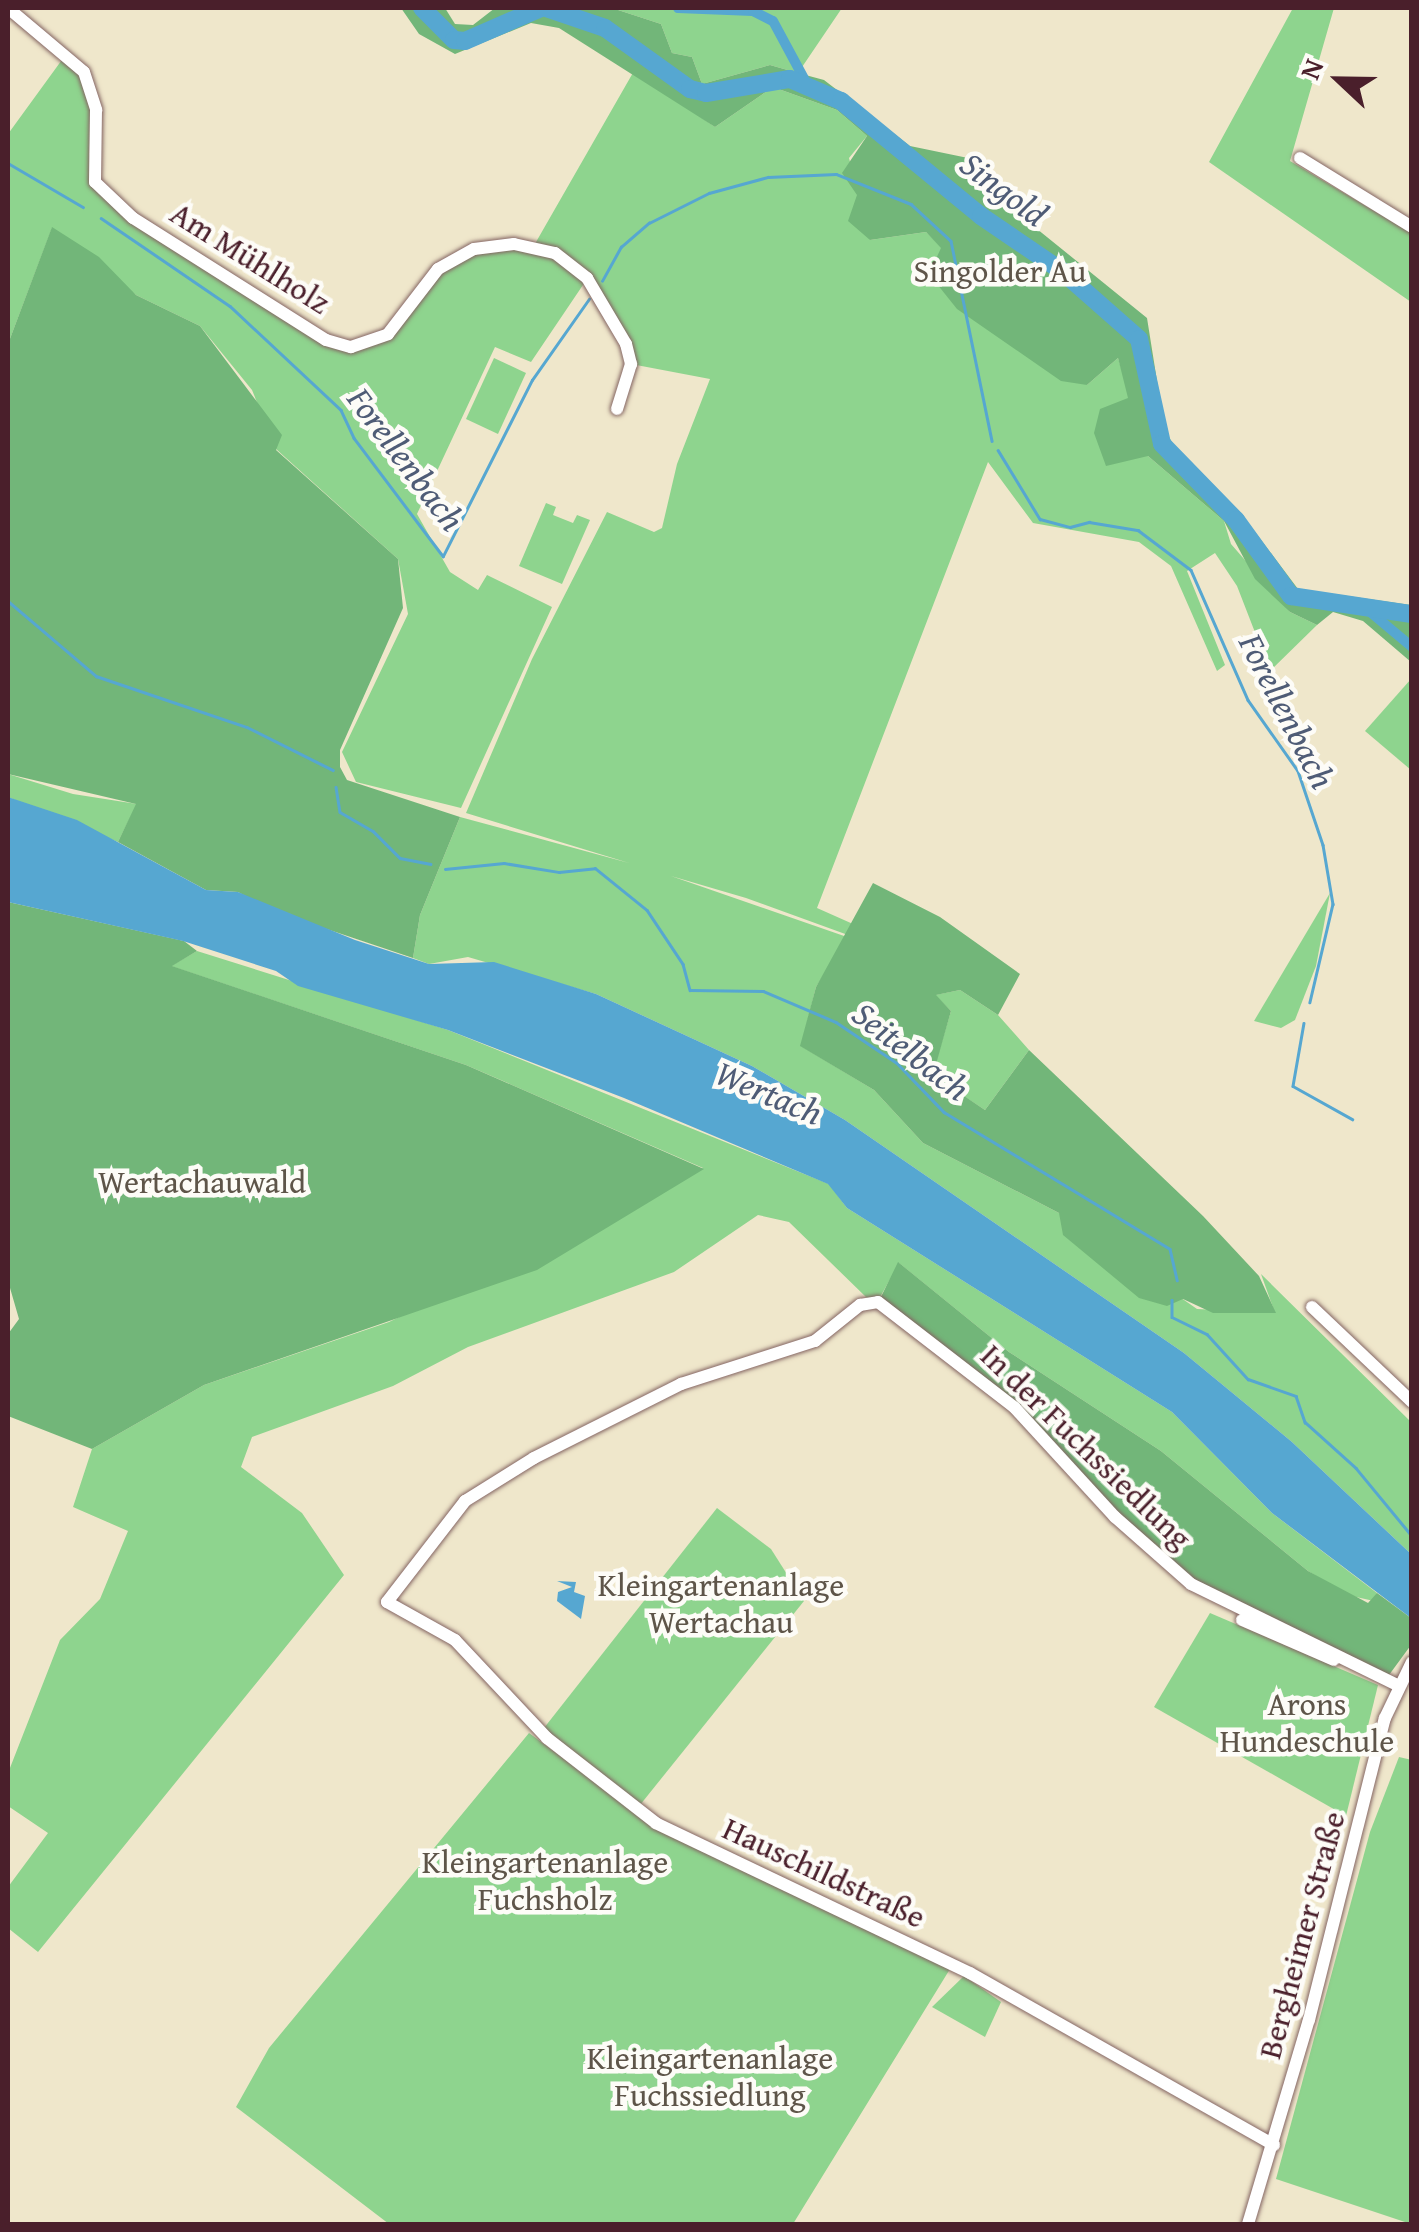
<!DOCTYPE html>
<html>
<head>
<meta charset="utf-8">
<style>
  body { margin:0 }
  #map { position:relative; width:1419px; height:2232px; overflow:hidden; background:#efe7cb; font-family:"Gentium Book Plus",serif }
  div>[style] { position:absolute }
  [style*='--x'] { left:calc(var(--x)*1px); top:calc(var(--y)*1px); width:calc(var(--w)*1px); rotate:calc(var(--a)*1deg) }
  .green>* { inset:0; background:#8ed48e }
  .forest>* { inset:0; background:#72b679 }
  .water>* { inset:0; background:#56a7d1 }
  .stream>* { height:2.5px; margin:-1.25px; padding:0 1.25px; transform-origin:1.25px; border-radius:1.25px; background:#56a7d1 }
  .canal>* { height:10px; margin:-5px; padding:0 5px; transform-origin:5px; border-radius:5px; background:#56a7d1 }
  .river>* { height:18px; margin:-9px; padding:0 9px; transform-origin:9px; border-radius:9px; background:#56a7d1 }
  .roads { filter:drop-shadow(0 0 2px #846563) drop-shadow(0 0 2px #846563) }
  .minor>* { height:12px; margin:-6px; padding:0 6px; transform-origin:6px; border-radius:6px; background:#fff }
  span { translate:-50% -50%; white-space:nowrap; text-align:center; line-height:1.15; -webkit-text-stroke:9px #fdfcf7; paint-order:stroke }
  .street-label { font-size:32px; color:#4a1f2b }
  .park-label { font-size:32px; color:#5e5549 }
  .water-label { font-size:35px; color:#4f5c76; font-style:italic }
  .frame { position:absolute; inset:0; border:10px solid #4a1f2b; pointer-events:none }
  .north { position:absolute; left:1289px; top:30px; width:100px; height:100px; -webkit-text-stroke:8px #fdfcf7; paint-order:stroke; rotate:292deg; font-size:28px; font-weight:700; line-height:40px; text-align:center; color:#4a1f2b }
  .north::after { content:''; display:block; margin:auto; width:35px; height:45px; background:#4a1f2b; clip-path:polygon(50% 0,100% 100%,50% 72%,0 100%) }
</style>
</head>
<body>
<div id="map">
  <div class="green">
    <div style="clip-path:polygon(612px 8px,842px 8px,798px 73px,770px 65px,702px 84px,692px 57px,672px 53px,661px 24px)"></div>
    <div style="clip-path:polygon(1293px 8px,1334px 8px,1290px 161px,1411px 233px,1411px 302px,1209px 162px)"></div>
    <div style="clip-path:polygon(64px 57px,82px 73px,93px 110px,89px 154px,108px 202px,349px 350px,378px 344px,440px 271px,474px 251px,532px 249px,634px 71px,715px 127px,773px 87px,837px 110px,867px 136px,849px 158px,870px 240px,926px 232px,1087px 385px,1118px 358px,1148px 456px,1224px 521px,1231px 544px,1290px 612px,1317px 625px,1270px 671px,1237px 586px,1215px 553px,1187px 571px,1225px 665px,1217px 671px,1171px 566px,1139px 542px,1033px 523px,988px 462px,817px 908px,853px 924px,848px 935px,746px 898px,671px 876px,847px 937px,816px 987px,801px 1046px,874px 1090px,923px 1143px,1059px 1213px,1197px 1309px,1275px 1313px,1261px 1274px,1411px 1422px,1411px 1554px,1292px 1442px,1184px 1353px,845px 1120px,752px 1066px,596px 994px,468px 957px,429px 964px,413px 958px,420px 915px,460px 817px,629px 863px,466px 813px,532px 659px,607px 512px,654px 532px,662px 528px,677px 464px,710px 379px,631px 364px,587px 279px,531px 362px,495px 347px,417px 514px,450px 572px,478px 590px,487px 575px,552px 607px,461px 808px,356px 782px,342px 752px,408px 614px,398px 559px,276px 449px,252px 390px,200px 326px,136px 295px,52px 228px,8px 344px,8px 134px)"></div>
    <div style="clip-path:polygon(494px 358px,526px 373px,498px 434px,466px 419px)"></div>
    <div style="clip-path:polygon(546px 503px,556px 507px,553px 515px,573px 523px,577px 515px,590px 520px,562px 584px,519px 566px)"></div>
    <div style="clip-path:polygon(1411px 679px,1411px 770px,1365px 731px)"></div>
    <div style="clip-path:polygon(8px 774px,73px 794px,137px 804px,118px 842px,8px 797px)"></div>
    <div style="clip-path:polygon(1330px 893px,1316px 966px,1295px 1020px,1281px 1028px,1254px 1021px)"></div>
    <div style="clip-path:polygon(197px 951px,448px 1030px,829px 1184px,847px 1208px,1172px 1412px,1272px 1513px,1377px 1593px,1374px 1601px,1347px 1595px,1308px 1571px,1161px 1451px,1009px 1352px,899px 1263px,878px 1301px,867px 1298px,789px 1222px,758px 1215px,674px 1272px,468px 1347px,393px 1386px,252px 1437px,241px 1467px,302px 1513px,344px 1575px,38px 1952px,8px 1928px,8px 1887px,48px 1833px,8px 1806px,8px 1773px,60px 1640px,100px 1599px,128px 1531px,73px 1507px,92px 1449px,204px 1385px,389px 1322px,703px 1168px,466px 1065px,171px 966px)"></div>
    <div style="clip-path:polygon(960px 990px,998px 1015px,1029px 1050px,985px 1110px,932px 1075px,951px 1011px,935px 995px)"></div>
    <div style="clip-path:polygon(717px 1508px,771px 1549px,804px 1601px,640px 1805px,544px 1728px)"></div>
    <div style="clip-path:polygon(1210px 1613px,1378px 1685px,1346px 1816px,1154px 1707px)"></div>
    <div style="clip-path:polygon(529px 1733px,662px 1831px,950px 1969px,793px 2224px,389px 2224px,236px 2107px,269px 2048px)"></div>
    <div style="clip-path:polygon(1399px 1757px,1412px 1760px,1411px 2224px,1276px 2179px,1370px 1832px)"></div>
    <div style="clip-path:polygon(964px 1976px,1001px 2002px,985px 2037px,932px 2007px)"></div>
  </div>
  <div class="forest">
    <div style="clip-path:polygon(401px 8px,445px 8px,455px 24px,473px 25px,495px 8px,612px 8px,661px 24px,672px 53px,692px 57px,702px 84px,770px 65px,798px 73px,824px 80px,910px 146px,968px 158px,1005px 203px,1147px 318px,1165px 431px,1187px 466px,1249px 524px,1298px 589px,1411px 605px,1411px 662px,1363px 621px,1333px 612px,1317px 625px,1290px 612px,1255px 579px,1224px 521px,1148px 456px,1106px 466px,1094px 433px,1100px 409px,1128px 398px,1118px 358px,1087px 385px,1061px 381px,957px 309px,929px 274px,941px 248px,926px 232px,870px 240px,848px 221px,857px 195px,842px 173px,867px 136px,837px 110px,773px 87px,715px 127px,559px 28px,531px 23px,455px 54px,419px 34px)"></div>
    <div style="clip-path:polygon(52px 227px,99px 257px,136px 295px,200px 326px,282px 435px,276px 450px,398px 559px,403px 608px,340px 750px,340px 767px,347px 780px,460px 817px,420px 915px,413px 958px,273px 911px,238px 892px,206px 890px,118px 842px,136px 804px,8px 774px,8px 344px)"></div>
    <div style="clip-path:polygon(873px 883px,940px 917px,1020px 974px,998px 1015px,960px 990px,936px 995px,951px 1011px,933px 1075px,985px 1110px,1029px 1050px,1203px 1216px,1259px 1276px,1276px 1313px,1213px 1313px,1183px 1299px,1167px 1306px,1139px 1298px,1063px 1235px,1059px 1213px,923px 1143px,874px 1090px,800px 1046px,816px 987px)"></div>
    <div style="clip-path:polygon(8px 902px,184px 941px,197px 951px,172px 966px,466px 1065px,704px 1169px,537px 1270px,204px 1385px,92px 1449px,8px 1416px,8px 1334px,19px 1319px,8px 1281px)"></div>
    <div style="clip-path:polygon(898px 1262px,1009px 1352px,1161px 1451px,1308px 1571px,1368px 1603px,1377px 1593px,1411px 1618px,1411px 1645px,1389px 1675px,1241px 1609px,1157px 1558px,1054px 1445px,879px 1301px)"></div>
  </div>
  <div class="water">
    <div style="clip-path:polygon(8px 797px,77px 820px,206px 890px,238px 892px,355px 940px,429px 964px,494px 962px,596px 994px,752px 1066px,845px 1120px,1184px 1353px,1292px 1442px,1411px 1554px,1411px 1618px,1272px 1513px,1172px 1412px,847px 1208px,828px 1184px,624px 1098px,448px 1030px,298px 986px,276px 971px,183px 941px,8px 902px)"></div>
    <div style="clip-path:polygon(557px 1581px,576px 1582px,574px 1592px,585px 1596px,581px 1619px,557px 1601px,558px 1592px,572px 1587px)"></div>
  </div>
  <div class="stream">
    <div style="--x:8;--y:163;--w:87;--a:30.4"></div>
    <div style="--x:101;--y:218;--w:156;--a:34.3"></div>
    <div style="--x:230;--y:306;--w:152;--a:43.1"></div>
    <div style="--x:341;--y:410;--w:31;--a:65"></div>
    <div style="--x:354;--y:438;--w:148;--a:53"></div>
    <div style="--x:443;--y:556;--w:197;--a:-63.2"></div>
    <div style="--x:532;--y:380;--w:99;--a:-54.9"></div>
    <div style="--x:602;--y:281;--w:39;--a:-61"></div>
    <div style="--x:621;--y:247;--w:37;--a:-41"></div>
    <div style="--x:649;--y:223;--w:67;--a:-26.6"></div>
    <div style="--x:709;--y:193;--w:61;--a:-15.2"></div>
    <div style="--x:768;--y:177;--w:68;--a:-2.5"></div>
    <div style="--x:836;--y:174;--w:81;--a:21.8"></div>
    <div style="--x:911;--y:204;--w:54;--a:42.8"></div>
    <div style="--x:951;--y:241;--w:204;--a:78.4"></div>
    <div style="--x:998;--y:450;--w:81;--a:58.7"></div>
    <div style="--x:1040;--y:519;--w:31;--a:15"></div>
    <div style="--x:1070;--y:527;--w:20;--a:-15"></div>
    <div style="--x:1089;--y:522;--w:50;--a:9.3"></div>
    <div style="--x:1138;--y:530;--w:66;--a:37"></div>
    <div style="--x:1191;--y:570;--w:142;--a:66.3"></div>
    <div style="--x:1248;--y:700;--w:87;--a:54.8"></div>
    <div style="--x:1298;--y:771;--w:78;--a:71.3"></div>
    <div style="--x:1323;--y:845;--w:60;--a:80.4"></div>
    <div style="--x:1333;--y:904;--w:101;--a:103.2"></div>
    <div style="--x:8;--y:601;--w:116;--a:40.4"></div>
    <div style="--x:96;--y:676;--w:159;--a:18.7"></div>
    <div style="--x:247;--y:727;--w:96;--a:26.6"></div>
    <div style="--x:336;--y:787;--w:25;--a:81"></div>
    <div style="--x:340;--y:812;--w:38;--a:30"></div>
    <div style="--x:373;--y:831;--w:38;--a:45"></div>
    <div style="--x:400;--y:858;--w:31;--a:11"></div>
    <div style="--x:445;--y:869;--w:59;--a:-5.8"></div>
    <div style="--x:504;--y:863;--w:56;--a:9.3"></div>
    <div style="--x:559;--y:872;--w:36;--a:-6"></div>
    <div style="--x:595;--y:868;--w:67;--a:38.9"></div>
    <div style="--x:647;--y:910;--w:65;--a:56.3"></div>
    <div style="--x:683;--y:964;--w:27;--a:75"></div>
    <div style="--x:690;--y:990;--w:73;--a:0.8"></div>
    <div style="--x:763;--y:991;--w:79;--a:23"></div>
    <div style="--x:836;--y:1022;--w:73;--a:33.9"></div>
    <div style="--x:897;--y:1063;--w:68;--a:46.2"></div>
    <div style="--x:944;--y:1112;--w:264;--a:31.2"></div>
    <div style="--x:1170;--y:1249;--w:32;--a:77"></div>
    <div style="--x:1304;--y:1023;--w:64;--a:99.9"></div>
    <div style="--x:1293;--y:1086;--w:68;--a:29.2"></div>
    <div style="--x:1172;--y:1300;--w:17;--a:90"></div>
    <div style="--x:1172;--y:1317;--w:39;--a:26"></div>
    <div style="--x:1207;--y:1334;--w:61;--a:47.7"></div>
    <div style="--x:1248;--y:1379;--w:51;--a:19.5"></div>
    <div style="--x:1296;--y:1396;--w:28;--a:71"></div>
    <div style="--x:1305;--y:1422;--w:69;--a:42"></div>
    <div style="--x:1356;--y:1468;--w:88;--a:50.5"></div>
  </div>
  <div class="canal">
    <div style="--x:678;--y:8;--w:75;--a:2.3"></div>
    <div style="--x:753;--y:11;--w:22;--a:27"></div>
    <div style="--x:773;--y:21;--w:74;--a:61.7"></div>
    <div style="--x:1369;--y:611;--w:56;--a:39.9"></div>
  </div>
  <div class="river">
    <div style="--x:422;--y:8;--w:45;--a:45"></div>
    <div style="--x:454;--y:40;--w:11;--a:5"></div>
    <div style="--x:465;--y:41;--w:83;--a:-23.5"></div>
    <div style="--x:546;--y:8;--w:62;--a:18.7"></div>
    <div style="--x:605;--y:28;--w:105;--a:35.7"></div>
    <div style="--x:690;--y:89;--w:16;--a:14"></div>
    <div style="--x:706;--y:93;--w:85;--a:-9.5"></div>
    <div style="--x:790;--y:79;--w:56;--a:23.3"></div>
    <div style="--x:841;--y:101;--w:181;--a:39.4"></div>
    <div style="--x:981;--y:216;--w:99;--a:34.3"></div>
    <div style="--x:1063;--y:272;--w:101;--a:41.4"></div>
    <div style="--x:1139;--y:339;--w:107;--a:77.6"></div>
    <div style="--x:1162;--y:444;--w:106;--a:45.8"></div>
    <div style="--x:1236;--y:520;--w:94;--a:54.1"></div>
    <div style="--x:1291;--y:596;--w:122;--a:8.5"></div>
  </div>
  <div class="roads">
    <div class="minor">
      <div style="--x:8;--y:8;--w:99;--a:40.1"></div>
      <div style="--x:84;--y:72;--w:40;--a:72"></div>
      <div style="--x:96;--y:110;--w:72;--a:90.8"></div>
      <div style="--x:95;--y:182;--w:52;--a:43.5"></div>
      <div style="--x:133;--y:218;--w:228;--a:32.3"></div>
      <div style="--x:326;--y:340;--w:26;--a:16"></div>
      <div style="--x:351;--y:347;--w:39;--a:-19"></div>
      <div style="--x:388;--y:334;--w:82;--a:-52.4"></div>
      <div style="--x:438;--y:269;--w:41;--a:-29.1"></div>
      <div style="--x:474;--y:249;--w:40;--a:-7.1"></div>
      <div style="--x:514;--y:244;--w:42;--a:12.4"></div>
      <div style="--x:555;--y:253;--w:41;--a:38"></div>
      <div style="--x:587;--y:278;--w:77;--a:59.4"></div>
      <div style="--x:626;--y:344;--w:21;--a:76"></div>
      <div style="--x:631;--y:364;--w:47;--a:107.3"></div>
      <div style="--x:1300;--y:158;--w:132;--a:31.6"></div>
      <div style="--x:1312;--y:1307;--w:138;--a:43.5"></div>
      <div style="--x:1242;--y:1620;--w:100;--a:23.5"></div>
      <div style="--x:1274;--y:2145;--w:349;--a:-150.5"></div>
      <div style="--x:970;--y:1973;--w:348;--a:-154.5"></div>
      <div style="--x:656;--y:1823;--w:138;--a:-142.1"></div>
      <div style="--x:547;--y:1738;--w:134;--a:-133.2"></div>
      <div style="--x:455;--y:1640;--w:78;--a:-150.8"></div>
      <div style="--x:387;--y:1602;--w:128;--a:-52.3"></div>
      <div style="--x:465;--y:1501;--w:81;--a:-31.9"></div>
      <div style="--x:534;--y:1458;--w:165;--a:-26.7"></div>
      <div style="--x:681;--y:1384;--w:141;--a:-17.8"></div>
      <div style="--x:815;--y:1341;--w:58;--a:-38.7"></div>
      <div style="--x:860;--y:1305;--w:18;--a:-9"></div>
      <div style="--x:878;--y:1302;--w:173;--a:37.7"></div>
      <div style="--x:1015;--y:1408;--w:148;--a:47.5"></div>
      <div style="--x:1115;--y:1517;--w:101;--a:41.4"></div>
      <div style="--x:1191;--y:1584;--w:229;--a:26.1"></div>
      <div style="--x:1248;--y:2224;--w:213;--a:-73.4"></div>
      <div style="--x:1309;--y:2020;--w:311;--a:-75.9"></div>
      <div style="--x:1385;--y:1718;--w:62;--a:-64.3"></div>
    </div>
  </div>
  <div class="street-label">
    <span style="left:250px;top:258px;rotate:32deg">Am Mühlholz</span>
    <span style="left:1086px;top:1447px;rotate:44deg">In der Fuchssiedlung</span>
    <span style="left:824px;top:1873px;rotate:25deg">Hauschildstraße</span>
    <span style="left:1302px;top:1935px;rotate:-75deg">Bergheimer Straße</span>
  </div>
  <div class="park-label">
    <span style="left:1000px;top:271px">Singolder Au</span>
    <span style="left:202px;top:1182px">Wertachauwald</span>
    <span style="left:721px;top:1604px">Kleingartenanlage<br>Wertachau</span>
    <span style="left:1307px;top:1723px">Arons<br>Hundeschule</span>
    <span style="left:545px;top:1881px">Kleingartenanlage<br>Fuchsholz</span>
    <span style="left:710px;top:2077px">Kleingartenanlage<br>Fuchssiedlung</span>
  </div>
  <div class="water-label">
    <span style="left:1004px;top:189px;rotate:37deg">Singold</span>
    <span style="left:406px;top:459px;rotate:53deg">Forellenbach</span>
    <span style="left:1287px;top:711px;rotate:63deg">Forellenbach</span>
    <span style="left:911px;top:1051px;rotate:38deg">Seitelbach</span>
    <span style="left:769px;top:1093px;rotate:23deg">Wertach</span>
  </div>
  <div class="frame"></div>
  <div class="north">N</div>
</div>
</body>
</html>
